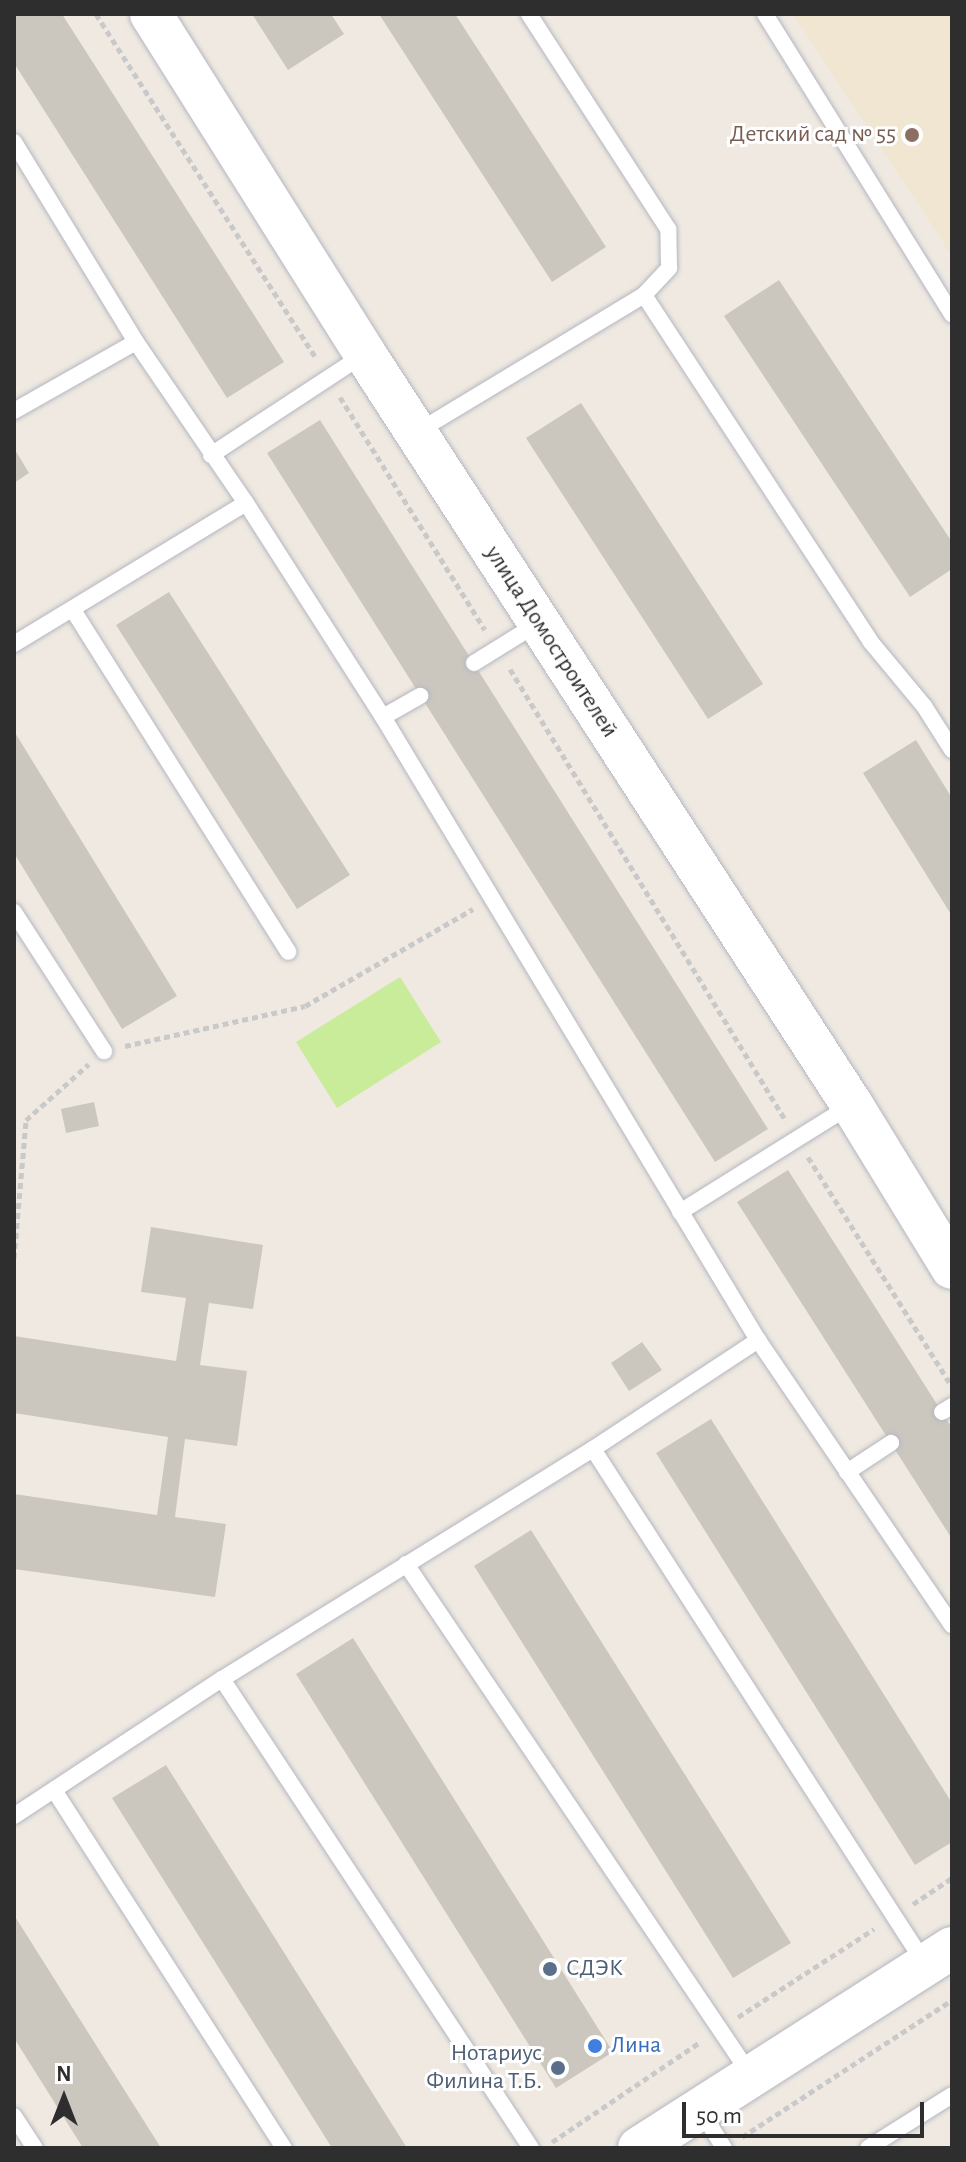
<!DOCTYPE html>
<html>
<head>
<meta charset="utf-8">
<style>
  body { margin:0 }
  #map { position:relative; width:966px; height:2162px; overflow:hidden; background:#efe9e1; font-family:"Alegreya Sans",sans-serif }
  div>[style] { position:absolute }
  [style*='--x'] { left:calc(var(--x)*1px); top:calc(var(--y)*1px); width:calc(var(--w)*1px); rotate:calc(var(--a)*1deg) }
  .education>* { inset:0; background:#f0e6d1 }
  .pitch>* { inset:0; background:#c9ec9a }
  .building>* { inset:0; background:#cbc7bf }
  .path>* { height:5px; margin-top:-2.5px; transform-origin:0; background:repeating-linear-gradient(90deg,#c9c9c9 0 6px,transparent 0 10px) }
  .roads { filter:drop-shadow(0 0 2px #b4b7c1) drop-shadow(0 0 2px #b4b7c1) }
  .service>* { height:16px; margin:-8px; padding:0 8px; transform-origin:8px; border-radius:8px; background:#fff }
  .tertiary>* { height:42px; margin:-21px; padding:0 21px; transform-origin:21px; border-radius:21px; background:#fff }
  .dots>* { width:22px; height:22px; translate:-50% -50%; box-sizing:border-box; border:4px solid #fff; border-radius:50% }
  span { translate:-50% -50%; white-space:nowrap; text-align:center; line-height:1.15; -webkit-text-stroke:6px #fff; paint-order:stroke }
  .education-label { font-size:24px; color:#785e54 }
  .right { translate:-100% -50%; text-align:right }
  .street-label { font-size:24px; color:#2e2e2e }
  .service-label { font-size:24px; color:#4e5e75 }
  .left { translate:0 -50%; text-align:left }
  .shop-label { font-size:24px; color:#366cbe }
  .frame { position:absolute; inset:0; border:16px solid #2e2e2e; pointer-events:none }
  .north { position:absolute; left:24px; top:2058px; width:80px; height:80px; -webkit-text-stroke:6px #fff; paint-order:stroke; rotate:0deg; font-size:22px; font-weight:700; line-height:32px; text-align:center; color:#2e2e2e }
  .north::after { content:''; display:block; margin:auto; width:28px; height:36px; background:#2e2e2e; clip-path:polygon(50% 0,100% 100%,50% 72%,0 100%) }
  .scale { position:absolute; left:682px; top:2102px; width:242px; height:36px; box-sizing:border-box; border:4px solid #2e2e2e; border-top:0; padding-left:10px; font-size:24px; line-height:28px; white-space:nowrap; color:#2e2e2e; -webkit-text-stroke:6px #fff; paint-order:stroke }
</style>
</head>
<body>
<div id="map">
  <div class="education">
    <div style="clip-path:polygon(793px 14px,952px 14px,952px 256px)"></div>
  </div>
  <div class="pitch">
    <div style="clip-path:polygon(400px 977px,441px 1042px,337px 1108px,296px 1042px)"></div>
  </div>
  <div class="building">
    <div style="clip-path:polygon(14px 14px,62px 14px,284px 362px,227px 398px,14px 63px)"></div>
    <div style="clip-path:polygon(252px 14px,331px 14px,344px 34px,288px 70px)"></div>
    <div style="clip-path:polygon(379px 14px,455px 14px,606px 247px,552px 282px)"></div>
    <div style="clip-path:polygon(779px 280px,952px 542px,952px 569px,910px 597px,724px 316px)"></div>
    <div style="clip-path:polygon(581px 403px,763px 684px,708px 719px,526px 438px)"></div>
    <div style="clip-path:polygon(320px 420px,768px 1129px,715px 1162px,267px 453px)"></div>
    <div style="clip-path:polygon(14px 448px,29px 473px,14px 483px)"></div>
    <div style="clip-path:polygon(169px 592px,350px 875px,297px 909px,116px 625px)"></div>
    <div style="clip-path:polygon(14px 731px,177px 996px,122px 1029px,14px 853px)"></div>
    <div style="clip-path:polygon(916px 740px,952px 798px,952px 916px,863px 773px)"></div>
    <div style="clip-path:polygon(94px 1102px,99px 1126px,66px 1133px,61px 1109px)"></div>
    <div style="clip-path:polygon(788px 1170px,952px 1428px,952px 1539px,737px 1202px)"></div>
    <div style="clip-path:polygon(151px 1227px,263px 1245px,253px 1309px,209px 1303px,200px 1365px,247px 1371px,237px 1446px,185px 1439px,175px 1517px,226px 1524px,215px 1597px,14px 1569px,14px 1494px,157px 1515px,168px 1437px,14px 1413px,14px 1336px,176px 1361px,186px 1298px,141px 1292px)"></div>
    <div style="clip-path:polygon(642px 1342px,662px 1370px,629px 1391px,611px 1363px)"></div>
    <div style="clip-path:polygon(711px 1419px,952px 1803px,952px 1842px,915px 1865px,656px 1453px)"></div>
    <div style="clip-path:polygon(531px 1530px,791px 1943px,733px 1978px,474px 1566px)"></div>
    <div style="clip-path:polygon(353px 1638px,613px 2052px,556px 2088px,296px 1674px)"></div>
    <div style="clip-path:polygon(166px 1765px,407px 2148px,332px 2148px,112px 1798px)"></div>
    <div style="clip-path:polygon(14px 1915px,161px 2148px,83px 2148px,14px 2038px)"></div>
  </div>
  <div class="path">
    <div style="--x:96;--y:14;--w:408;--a:57.4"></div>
    <div style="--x:340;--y:397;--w:274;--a:58.1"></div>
    <div style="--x:510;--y:669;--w:530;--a:58.59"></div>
    <div style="--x:125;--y:1046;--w:184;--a:-12.5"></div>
    <div style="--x:305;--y:1006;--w:194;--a:-30"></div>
    <div style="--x:808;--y:1157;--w:266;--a:57.9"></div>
    <div style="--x:14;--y:1258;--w:139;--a:-85"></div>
    <div style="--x:26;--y:1120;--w:84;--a:-41.6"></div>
    <div style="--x:913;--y:1904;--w:47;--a:-33.7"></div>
    <div style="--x:738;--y:2017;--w:162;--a:-32.9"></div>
    <div style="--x:742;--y:2137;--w:251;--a:-33.1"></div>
    <div style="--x:552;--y:2142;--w:179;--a:-34"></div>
  </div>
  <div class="roads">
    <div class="service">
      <div style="--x:765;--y:14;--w:354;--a:58.1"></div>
      <div style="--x:14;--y:142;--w:234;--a:58.6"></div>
      <div style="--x:136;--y:342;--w:195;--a:55.7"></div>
      <div style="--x:246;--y:503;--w:254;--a:57.4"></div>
      <div style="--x:383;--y:717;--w:727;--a:58.96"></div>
      <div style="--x:758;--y:1340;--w:345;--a:55.8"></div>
      <div style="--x:644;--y:295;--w:413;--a:56.8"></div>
      <div style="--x:870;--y:641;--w:85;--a:50.3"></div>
      <div style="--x:924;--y:706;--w:52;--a:57.5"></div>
      <div style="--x:14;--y:411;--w:140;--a:-29.5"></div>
      <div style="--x:417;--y:432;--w:265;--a:-31.1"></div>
      <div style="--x:644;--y:295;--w:37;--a:-47"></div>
      <div style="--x:669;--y:268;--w:39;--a:-91"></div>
      <div style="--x:668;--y:229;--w:256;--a:-122.9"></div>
      <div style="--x:211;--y:455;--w:182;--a:-33.3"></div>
      <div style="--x:73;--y:610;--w:404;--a:57.8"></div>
      <div style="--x:14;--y:644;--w:271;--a:-31.3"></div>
      <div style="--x:474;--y:663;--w:74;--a:-31.8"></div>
      <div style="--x:383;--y:717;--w:43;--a:-29.6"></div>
      <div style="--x:14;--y:912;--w:166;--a:57.1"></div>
      <div style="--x:680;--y:1212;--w:202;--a:-32"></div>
      <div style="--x:942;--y:1412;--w:12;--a:-31"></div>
      <div style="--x:593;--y:1449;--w:613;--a:57.19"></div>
      <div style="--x:847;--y:1472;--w:53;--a:-33.4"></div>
      <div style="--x:406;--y:1564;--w:615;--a:56"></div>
      <div style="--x:222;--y:1679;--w:562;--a:56.62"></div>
      <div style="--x:54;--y:1790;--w:426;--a:57.3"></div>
      <div style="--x:14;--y:1816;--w:249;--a:-33.4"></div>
      <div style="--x:222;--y:1679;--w:437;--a:-31.8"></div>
      <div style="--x:593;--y:1449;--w:198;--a:-33.4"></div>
      <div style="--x:701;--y:2111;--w:44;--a:58.1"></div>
      <div style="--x:14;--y:2116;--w:38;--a:57"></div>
      <div style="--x:868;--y:2148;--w:99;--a:-32.2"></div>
    </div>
    <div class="tertiary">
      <div style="--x:151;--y:14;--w:402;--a:57.8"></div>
      <div style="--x:365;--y:354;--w:895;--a:57.04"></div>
      <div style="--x:852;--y:1105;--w:191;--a:58.5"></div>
      <div style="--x:639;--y:2148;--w:371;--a:-32.6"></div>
    </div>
  </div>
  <div class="dots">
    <div style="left:912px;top:135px;background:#8d6e63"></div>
    <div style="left:550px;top:1969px;background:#5c6f8a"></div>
    <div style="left:595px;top:2046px;background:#3f7fe0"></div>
    <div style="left:558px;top:2068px;background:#5c6f8a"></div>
  </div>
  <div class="education-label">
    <span class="right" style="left:896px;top:135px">Детский сад № 55</span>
  </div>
  <div class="street-label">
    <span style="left:551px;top:642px;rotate:57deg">улица Домостроителей</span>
  </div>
  <div class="service-label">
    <span class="left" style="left:566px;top:1969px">СДЭК</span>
    <span class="right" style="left:542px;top:2068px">Нотариус<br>Филина Т.Б.</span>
  </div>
  <div class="shop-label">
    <span class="left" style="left:611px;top:2046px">Лина</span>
  </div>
  <div class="frame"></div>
  <div class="north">N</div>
  <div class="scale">50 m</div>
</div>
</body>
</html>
